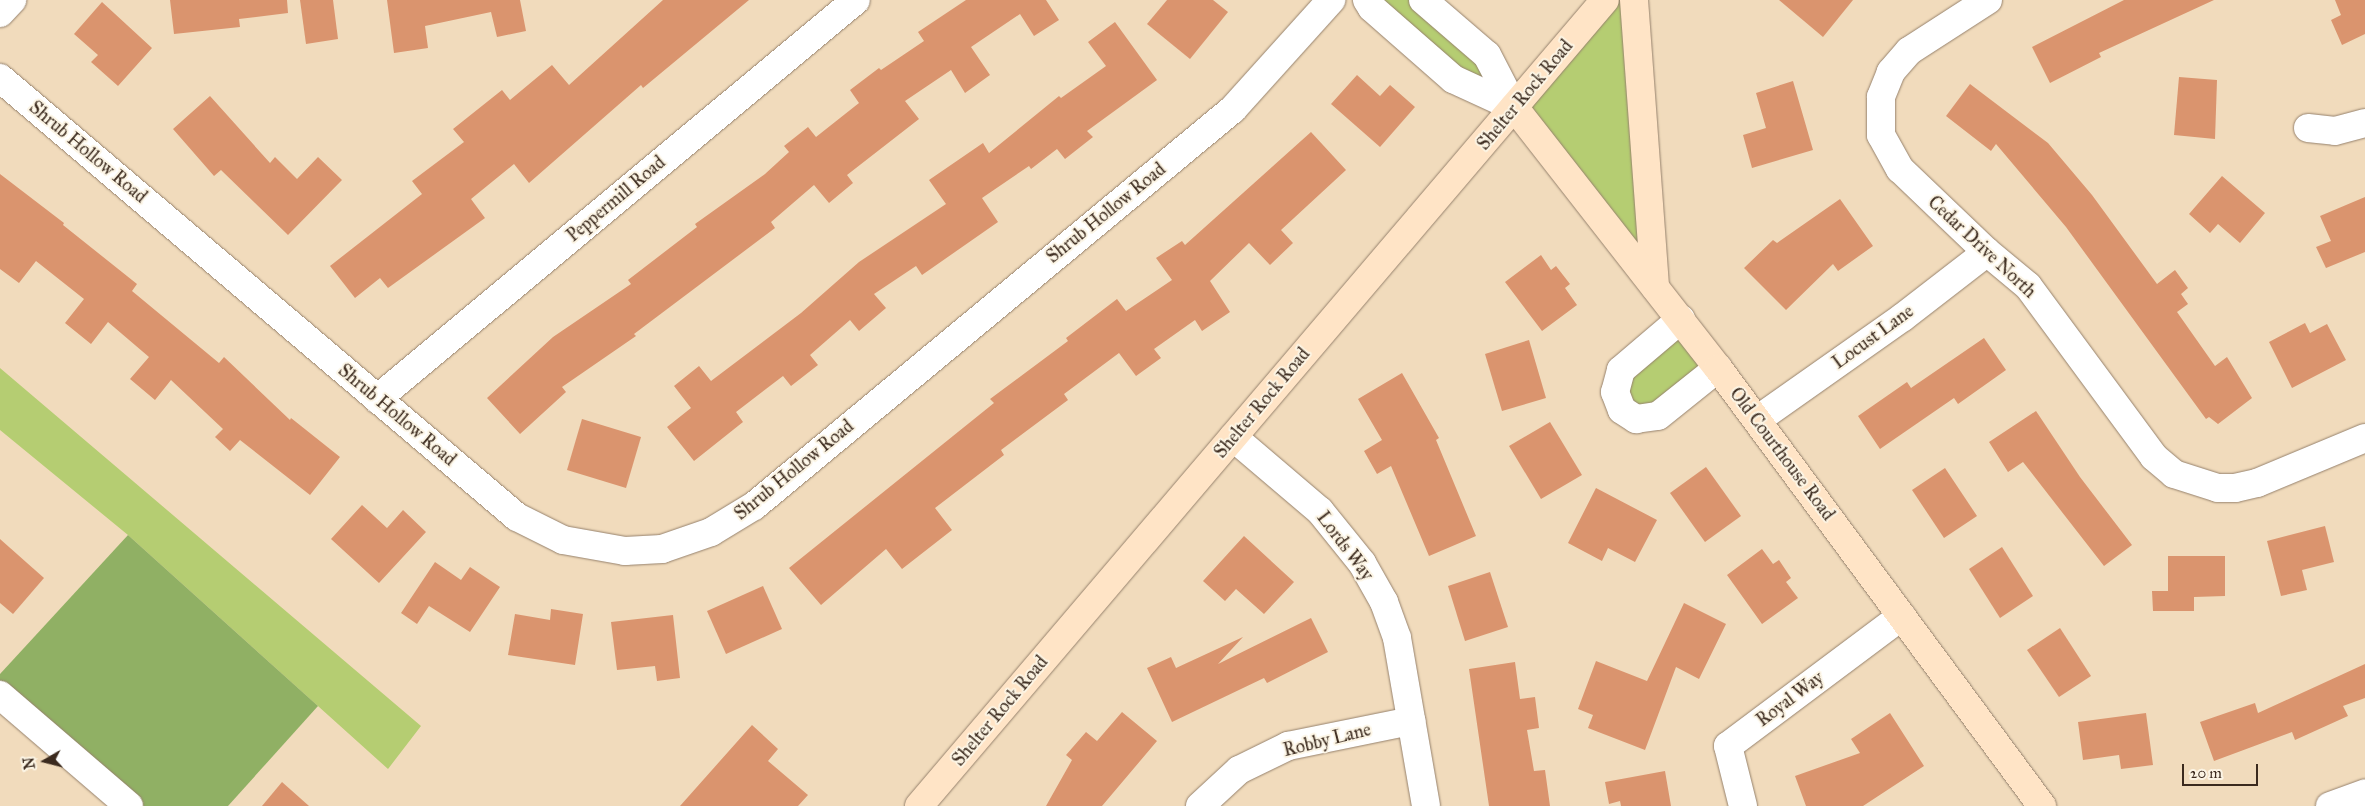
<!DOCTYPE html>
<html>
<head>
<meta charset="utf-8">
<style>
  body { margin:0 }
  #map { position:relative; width:2365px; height:806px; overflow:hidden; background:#f1dbbc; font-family:"IM FELL Great Primer",serif }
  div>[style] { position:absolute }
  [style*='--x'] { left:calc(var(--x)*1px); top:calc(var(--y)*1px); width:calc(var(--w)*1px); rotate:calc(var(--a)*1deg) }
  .green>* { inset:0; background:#b5cd72 }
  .forest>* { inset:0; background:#90b064 }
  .building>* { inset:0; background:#da946e }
  .roads { filter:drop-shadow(0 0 1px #96826d) drop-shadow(0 0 1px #96826d) }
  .street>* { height:28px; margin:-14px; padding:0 14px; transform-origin:14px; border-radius:14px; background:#fff }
  .secondary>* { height:28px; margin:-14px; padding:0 14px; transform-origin:14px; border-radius:14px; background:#ffe4c6 }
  span { translate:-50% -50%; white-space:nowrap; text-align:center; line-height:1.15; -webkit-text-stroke:4px #fcf5e5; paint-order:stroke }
  .street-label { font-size:18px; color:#3b2a1e }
  .north { position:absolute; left:20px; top:736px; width:50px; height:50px; -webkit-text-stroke:4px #fcf5e5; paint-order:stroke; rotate:262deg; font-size:14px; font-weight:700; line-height:20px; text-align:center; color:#3b2a1e }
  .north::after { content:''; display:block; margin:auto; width:18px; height:22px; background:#3b2a1e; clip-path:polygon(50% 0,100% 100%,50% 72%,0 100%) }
  .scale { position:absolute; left:2182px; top:764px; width:76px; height:22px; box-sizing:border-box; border:2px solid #3b2a1e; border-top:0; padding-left:6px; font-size:15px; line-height:18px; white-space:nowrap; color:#3b2a1e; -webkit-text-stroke:4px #fcf5e5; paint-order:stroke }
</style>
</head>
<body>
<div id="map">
  <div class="green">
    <div style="clip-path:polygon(1367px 0,1423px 0,1514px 107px,1605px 0,1634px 0,1655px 287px,1514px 107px)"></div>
    <div style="clip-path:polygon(1681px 319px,1718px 368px,1646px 420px,1616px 383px)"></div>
    <div style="clip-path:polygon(0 368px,421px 726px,388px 769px,128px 535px,0 430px)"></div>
  </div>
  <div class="forest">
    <div style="clip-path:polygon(128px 535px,318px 706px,228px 806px,129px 806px,0 695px,0 674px)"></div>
  </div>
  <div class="building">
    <div style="clip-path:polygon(170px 0,287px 0,288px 13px,239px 19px,240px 27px,174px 34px)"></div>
    <div style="clip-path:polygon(300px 0,333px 0,338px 39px,306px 44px)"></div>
    <div style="clip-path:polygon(387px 0,520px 0,526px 31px,497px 37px,491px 12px,425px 26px,428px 48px,394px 53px)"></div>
    <div style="clip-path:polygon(663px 0,749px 0,643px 88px,641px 85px,529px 183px,514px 164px,471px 199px,485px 218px,388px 288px,380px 278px,355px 298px,330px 266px,422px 194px,412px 181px,464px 142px,453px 129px,502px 90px,510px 100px,552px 65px,569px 85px)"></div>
    <div style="clip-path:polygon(966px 0,1046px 0,1059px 20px,1034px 36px,1020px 14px,971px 47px,990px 75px,965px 93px,951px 70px,905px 101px,919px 119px,847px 175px,853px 183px,829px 203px,814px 185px,771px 222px,775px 228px,634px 334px,636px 336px,562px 387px,566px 392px,520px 434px,487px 398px,553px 337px,631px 284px,628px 280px,697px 227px,695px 224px,765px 174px,789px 152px,784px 146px,808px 127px,816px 137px,859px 103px,850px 90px,879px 68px,881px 70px,924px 41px,918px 32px)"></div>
    <div style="clip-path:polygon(1167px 0,1213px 0,1228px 12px,1190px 59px,1147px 24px)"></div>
    <div style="clip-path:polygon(1779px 0,1853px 0,1823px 37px)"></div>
    <div style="clip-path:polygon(2124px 0,2214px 0,2099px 53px,2101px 57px,2050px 83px,2032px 47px)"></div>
    <div style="clip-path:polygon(2335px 0,2365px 0,2365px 34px,2342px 45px,2331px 20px,2341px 15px)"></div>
    <div style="clip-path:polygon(102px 2px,152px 48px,118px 86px,91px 62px,98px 55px,74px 34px)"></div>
    <div style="clip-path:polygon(1115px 22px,1157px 80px,1087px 131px,1093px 137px,1065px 159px,1057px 149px,1031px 169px,1029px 166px,982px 198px,998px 222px,922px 275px,916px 266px,874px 294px,886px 308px,859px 331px,850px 320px,810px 355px,818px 365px,791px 386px,783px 376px,736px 412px,743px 422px,694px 461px,667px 427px,691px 408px,674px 386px,699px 366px,711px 381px,801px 313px,859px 262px,946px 204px,929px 180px,983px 143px,989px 153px,1059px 96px,1061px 98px,1106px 66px,1088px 42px)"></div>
    <div style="clip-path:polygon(1357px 75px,1380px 96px,1390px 85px,1415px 107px,1380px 147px,1331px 104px)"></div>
    <div style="clip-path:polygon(2179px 77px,2217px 80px,2215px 139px,2174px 135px)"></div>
    <div style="clip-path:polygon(1793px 81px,1813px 150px,1752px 168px,1743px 135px,1766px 128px,1756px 93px)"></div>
    <div style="clip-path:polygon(1970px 84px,2048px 143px,2092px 195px,2157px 284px,2175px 270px,2188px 288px,2181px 294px,2188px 304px,2177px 312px,2215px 366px,2227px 357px,2252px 398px,2218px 424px,2209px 417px,2206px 419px,2066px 227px,1996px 144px,1991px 151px,1946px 116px)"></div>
    <div style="clip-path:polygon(210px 96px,270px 163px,275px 157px,297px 179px,318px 157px,342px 180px,288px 235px,221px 170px,214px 176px,173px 129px)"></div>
    <div style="clip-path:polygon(1311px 132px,1346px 170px,1281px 230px,1293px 243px,1270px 265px,1249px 243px,1210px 281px,1230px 312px,1202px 331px,1195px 320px,1154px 349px,1161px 358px,1136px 376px,1119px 353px,1064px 394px,1068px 400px,1001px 450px,1004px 455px,935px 508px,952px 530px,902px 569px,886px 549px,821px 605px,789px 568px,994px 403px,990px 399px,1068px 341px,1066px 338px,1117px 299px,1126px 311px,1172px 280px,1156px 258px,1182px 241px,1185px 245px)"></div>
    <div style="clip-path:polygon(0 174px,64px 223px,63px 225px,137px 284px,132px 291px,219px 363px,224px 357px,290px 420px,291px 418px,340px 457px,310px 495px,240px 440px,230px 451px,215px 437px,223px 429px,171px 380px,155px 400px,130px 379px,149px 357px,108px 322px,91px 344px,65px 323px,84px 299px,36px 261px,19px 283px,0 269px)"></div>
    <div style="clip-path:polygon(2222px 176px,2265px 213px,2240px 243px,2218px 224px,2210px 233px,2189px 214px)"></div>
    <div style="clip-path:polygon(2365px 197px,2365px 252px,2326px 268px,2316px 247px,2331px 241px,2320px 216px)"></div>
    <div style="clip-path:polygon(1840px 199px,1873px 246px,1838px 271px,1833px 264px,1786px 310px,1744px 268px,1773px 240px,1777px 243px)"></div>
    <div style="clip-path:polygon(1541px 255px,1551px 270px,1556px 266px,1570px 284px,1565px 288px,1577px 305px,1542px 331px,1505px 282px)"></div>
    <div style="clip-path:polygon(2305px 323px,2310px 333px,2327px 324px,2346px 360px,2292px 388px,2269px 342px)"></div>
    <div style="clip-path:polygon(1984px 338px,2006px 370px,1958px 404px,1954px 398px,1880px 449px,1858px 416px,1907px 382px,1911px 388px)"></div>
    <div style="clip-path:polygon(1529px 340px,1546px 398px,1502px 411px,1485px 354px)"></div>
    <div style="clip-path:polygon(1402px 373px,1439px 438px,1436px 440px,1476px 536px,1429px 556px,1391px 466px,1377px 474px,1364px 451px,1382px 440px,1358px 399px)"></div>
    <div style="clip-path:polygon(2036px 411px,2080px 477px,2132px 545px,2104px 566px,2023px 462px,2008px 472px,1989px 442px)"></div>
    <div style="clip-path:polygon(582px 419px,641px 437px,626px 488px,567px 470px)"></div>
    <div style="clip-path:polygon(1550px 422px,1582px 475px,1541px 499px,1509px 446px)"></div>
    <div style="clip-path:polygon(1706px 467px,1741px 516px,1705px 542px,1670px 493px)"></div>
    <div style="clip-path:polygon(1945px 468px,1977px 516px,1944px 538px,1912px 490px)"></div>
    <div style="clip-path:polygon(1596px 488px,1657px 520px,1635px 562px,1608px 548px,1602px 561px,1568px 543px)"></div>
    <div style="clip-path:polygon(362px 505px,387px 528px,403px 510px,426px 532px,379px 583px,331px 539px)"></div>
    <div style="clip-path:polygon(2325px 526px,2334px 562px,2302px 570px,2307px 590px,2281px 596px,2267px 541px)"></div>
    <div style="clip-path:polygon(1244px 536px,1294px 582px,1264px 614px,1236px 589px,1225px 601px,1203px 581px)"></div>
    <div style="clip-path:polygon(0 539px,44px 578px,13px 614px,0 603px)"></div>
    <div style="clip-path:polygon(2002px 547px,2033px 596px,2000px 618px,1969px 569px)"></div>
    <div style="clip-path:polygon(1762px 549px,1773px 564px,1779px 560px,1791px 578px,1786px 582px,1798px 598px,1762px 624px,1727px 575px)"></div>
    <div style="clip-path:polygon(2168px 556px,2225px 556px,2225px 596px,2194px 597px,2194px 611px,2153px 611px,2152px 591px,2168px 591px)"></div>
    <div style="clip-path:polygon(435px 562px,461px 580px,470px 567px,500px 587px,470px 632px,429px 606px,417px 624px,401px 613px)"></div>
    <div style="clip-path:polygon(1490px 572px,1508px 627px,1465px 641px,1448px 586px)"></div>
    <div style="clip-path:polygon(763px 586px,782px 629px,726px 654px,707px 611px)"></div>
    <div style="clip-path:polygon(1684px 603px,1726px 624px,1699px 679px,1676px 667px,1645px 750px,1588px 728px,1593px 715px,1578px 709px,1596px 661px,1647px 681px)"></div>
    <div style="clip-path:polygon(551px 609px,583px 614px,575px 665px,508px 655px,515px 614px,550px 620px)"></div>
    <div style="clip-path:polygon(673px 615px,680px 678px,657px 681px,655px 666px,617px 670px,611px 622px)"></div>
    <div style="clip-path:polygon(1311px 618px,1328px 652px,1267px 683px,1264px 678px,1172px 722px,1147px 668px,1171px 657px,1176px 668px,1243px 637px,1218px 664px)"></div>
    <div style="clip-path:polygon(2060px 628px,2091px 676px,2059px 697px,2027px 650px)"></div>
    <div style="clip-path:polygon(1515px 662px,1520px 699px,1535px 697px,1539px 728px,1527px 730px,1534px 771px,1545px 770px,1550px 806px,1489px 806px,1469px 669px)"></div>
    <div style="clip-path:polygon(2365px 664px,2365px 698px,2343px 706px,2348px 716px,2295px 740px,2292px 732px,2214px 761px,2200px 722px,2255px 703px,2258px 713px)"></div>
    <div style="clip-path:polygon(1122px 712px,1157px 741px,1102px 806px,1046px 806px,1072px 760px,1066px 755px,1086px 732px,1097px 741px)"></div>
    <div style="clip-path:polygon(1890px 713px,1924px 766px,1863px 806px,1806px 806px,1795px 776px,1860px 753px,1851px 739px)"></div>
    <div style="clip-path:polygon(2146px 713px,2153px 765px,2121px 769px,2119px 755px,2083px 760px,2078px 722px)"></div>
    <div style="clip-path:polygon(752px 725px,778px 749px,768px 761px,808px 795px,798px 806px,680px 806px)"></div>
    <div style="clip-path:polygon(1665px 771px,1671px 806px,1621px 806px,1620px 801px,1609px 804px,1605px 782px)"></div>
    <div style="clip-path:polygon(282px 782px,309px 806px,262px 806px)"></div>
  </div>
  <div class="roads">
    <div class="street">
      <div style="--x:1367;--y:0;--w:9;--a:58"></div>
      <div style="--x:1372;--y:8;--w:108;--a:41.2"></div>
      <div style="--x:1453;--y:79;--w:67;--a:24.7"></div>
      <div style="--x:1423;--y:0;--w:84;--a:40.7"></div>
      <div style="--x:1487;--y:55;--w:59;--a:62.6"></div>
      <div style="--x:1988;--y:0;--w:94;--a:147.2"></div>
      <div style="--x:1909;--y:51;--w:28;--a:131"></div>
      <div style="--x:1891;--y:72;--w:27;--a:112"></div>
      <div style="--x:1881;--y:97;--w:38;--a:90"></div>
      <div style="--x:1881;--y:135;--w:39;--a:61"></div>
      <div style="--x:1900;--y:169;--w:120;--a:43.7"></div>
      <div style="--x:1987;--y:252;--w:53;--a:39.7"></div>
      <div style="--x:2028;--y:286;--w:212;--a:53.6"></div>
      <div style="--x:2154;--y:457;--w:26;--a:40"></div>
      <div style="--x:2174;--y:474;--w:46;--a:17.7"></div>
      <div style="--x:2218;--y:488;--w:17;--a:0"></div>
      <div style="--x:2235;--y:488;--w:23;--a:-13"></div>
      <div style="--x:2257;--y:483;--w:117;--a:-22.6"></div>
      <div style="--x:0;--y:13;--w:18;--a:-47"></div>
      <div style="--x:0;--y:78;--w:678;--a:40.34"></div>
      <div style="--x:517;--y:517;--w:51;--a:26.6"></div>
      <div style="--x:563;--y:540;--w:63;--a:10.1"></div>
      <div style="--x:625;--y:551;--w:37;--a:-3"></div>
      <div style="--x:662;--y:549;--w:52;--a:-19.1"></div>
      <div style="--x:711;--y:532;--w:50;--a:-31.2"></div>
      <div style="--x:754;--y:506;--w:622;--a:-39.65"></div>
      <div style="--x:1233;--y:109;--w:147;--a:-48"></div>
      <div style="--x:2308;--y:128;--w:27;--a:6"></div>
      <div style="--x:2335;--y:131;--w:31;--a:-15"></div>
      <div style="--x:1681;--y:319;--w:79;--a:139.6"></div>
      <div style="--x:1621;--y:370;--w:23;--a:105"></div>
      <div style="--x:1615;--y:392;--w:19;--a:69"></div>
      <div style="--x:1622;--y:410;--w:17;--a:33"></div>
      <div style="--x:1636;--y:419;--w:22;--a:-8"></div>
      <div style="--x:1658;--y:416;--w:77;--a:-38.7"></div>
      <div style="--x:377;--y:399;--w:623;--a:-39.79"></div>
      <div style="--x:1757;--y:420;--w:179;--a:-35.2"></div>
      <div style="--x:1903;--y:317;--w:106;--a:-37.7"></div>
      <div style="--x:1233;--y:437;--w:114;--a:40.4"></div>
      <div style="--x:1320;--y:511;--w:67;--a:51.1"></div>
      <div style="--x:1362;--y:563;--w:45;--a:60.6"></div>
      <div style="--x:1384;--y:602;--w:38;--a:70"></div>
      <div style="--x:1397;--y:638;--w:170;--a:80.2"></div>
      <div style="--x:0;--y:695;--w:170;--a:40.7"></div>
      <div style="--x:1200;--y:806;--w:53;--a:-42.7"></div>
      <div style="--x:1239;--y:770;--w:55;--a:-26.1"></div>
      <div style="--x:1288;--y:746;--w:126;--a:-11.5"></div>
      <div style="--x:1743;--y:806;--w:62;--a:-104"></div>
      <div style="--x:1728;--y:746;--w:217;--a:-36.8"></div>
      <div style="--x:2330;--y:806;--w:37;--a:-20"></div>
    </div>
    <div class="secondary">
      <div style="--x:1634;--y:0;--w:288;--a:85.8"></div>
      <div style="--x:1514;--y:107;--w:331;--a:52"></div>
      <div style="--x:1718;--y:368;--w:545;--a:53.51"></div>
      <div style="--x:919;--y:806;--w:1058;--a:-49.6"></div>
    </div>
  </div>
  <div class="street-label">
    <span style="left:1525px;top:95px;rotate:-50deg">Shelter Rock Road</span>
    <span style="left:88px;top:152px;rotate:40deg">Shrub Hollow Road</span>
    <span style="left:616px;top:199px;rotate:-40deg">Peppermill Road</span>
    <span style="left:1106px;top:213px;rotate:-39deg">Shrub Hollow Road</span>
    <span style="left:1982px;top:247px;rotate:43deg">Cedar Drive North</span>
    <span style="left:1873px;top:337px;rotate:-36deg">Locust Lane</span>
    <span style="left:1262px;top:403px;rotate:-50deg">Shelter Rock Road</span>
    <span style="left:397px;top:415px;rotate:40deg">Shrub Hollow Road</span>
    <span style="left:1782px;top:454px;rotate:53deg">Old Courthouse Road</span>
    <span style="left:794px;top:470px;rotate:-39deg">Shrub Hollow Road</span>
    <span style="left:1345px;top:546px;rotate:53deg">Lords Way</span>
    <span style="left:1790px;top:699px;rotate:-37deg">Royal Way</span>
    <span style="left:1000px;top:711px;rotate:-50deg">Shelter Rock Road</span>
    <span style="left:1327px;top:740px;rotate:-14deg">Robby Lane</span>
  </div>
  <div class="north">N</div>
  <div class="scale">20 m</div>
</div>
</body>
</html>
